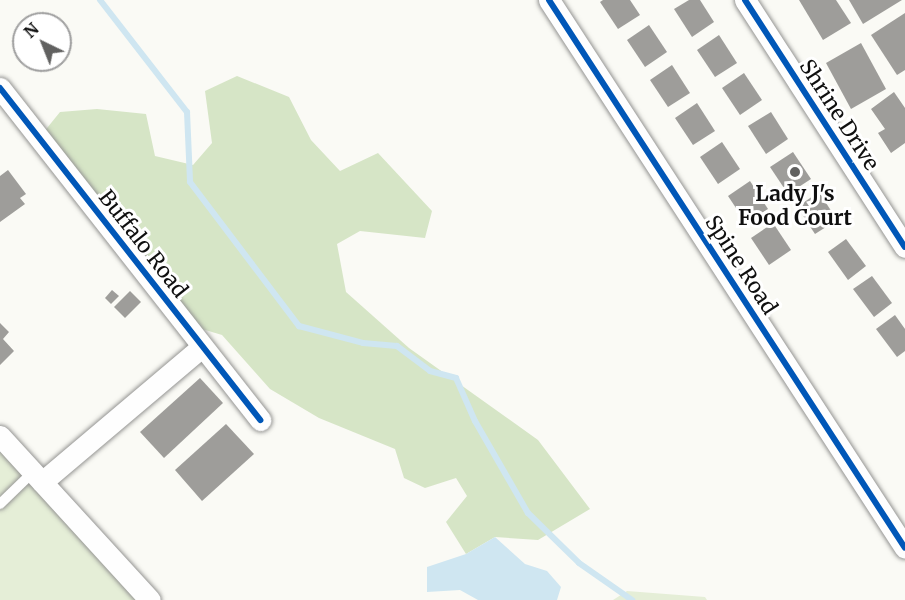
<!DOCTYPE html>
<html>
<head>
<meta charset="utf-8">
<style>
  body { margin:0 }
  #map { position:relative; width:905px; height:600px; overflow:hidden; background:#fafaf5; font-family:Merriweather,serif }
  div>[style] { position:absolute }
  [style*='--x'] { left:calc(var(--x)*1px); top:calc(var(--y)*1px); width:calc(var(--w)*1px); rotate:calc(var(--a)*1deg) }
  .green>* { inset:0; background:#e5eed7 }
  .forest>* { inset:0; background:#d6e5c6 }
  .water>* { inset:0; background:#cfe6f1 }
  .stream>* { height:6px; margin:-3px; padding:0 3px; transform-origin:3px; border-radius:3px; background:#cfe6f1 }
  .building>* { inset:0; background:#9e9d9a }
  .roads { filter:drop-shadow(0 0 2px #959593) drop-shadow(0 0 2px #959593) }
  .lane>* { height:10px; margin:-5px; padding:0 5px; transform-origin:5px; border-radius:5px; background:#fefefe }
  .street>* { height:21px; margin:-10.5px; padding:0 10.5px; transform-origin:10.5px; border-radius:10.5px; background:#fefefe }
  .cycleway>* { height:6px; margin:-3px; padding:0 3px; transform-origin:3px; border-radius:3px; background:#0057b8 }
  .dots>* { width:16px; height:16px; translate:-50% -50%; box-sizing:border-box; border:3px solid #fff; border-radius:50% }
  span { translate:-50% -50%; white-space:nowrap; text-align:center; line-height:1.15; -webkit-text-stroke:6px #fff; paint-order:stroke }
  .street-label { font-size:21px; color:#0f0f0f }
  .poi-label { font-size:21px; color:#0f0f0f; font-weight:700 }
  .north { position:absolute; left:12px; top:12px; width:60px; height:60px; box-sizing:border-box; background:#fff; border:2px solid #9f9f9f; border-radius:50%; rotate:317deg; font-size:16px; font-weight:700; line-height:24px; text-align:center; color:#0f0f0f }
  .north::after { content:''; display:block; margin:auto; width:21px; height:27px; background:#616160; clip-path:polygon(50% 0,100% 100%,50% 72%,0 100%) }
</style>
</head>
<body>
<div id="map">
  <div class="green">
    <div style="clip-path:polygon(0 425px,150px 600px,0 600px)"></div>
    <div style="clip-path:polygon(627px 591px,705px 597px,707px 600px,613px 600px)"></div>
  </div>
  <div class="forest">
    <div style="clip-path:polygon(237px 76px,289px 97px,311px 140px,340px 171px,378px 153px,432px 211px,425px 238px,360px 231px,337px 244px,346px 292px,409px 348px,538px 440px,590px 509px,538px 540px,495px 537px,466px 554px,446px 522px,467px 496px,456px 478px,425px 488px,404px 478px,395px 449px,319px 418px,270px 389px,222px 335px,202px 329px,43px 133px,60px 112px,97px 109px,146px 114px,155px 156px,193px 165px,212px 143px,205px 91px)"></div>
  </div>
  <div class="water">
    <div style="clip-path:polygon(495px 537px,525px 564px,547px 571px,561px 587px,557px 600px,478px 600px,460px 590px,427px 592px,427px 567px,466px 554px)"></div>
  </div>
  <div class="stream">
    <div style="--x:100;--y:0;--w:142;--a:52.2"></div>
    <div style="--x:187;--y:112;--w:70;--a:87.5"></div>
    <div style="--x:190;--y:182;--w:181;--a:52.9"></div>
    <div style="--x:299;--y:326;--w:66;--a:14.9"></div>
    <div style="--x:363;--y:343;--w:34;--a:5"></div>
    <div style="--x:397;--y:346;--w:41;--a:37.1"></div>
    <div style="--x:430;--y:371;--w:27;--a:15"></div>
    <div style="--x:456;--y:378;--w:47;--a:66.2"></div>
    <div style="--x:475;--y:421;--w:106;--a:60.1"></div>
    <div style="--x:528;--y:513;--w:71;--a:44.4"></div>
    <div style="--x:579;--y:563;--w:65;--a:34.9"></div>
  </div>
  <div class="building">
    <div style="clip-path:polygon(603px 0,630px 0,640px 15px,618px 29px,600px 2px)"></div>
    <div style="clip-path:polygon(689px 0,700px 0,714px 22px,692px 37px,674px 9px)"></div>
    <div style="clip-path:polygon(799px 0,836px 0,851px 23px,823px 40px)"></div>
    <div style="clip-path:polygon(849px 0,902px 0,863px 24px)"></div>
    <div style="clip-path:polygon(905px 13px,905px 70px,897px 75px,871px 35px)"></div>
    <div style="clip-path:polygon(649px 25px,667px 52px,645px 67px,627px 40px)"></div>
    <div style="clip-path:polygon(719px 35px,737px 63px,715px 77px,697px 50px)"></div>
    <div style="clip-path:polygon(861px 43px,886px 89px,851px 109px,826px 63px)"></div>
    <div style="clip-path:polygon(672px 65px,690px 93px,668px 107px,650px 80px)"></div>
    <div style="clip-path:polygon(744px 73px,762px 100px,740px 115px,722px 88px)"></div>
    <div style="clip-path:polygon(894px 92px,905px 108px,905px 143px,891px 153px,878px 133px,885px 129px,871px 109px)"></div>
    <div style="clip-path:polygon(697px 103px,715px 131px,693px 145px,675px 118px)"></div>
    <div style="clip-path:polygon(771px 112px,788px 139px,766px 154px,748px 126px)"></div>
    <div style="clip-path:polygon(722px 142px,740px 169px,718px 184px,700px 157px)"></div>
    <div style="clip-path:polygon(793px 152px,811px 179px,788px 194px,770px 167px)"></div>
    <div style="clip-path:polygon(8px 170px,26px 194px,20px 198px,25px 204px,0 222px,0 176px)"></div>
    <div style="clip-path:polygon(750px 181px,768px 209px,746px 223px,728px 196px)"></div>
    <div style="clip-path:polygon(819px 192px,837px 220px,815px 234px,797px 207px)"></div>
    <div style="clip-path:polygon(773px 223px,791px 250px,769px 265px,751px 238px)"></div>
    <div style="clip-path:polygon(846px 239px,866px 266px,848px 280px,828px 252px)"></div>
    <div style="clip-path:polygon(872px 276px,892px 303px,874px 317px,853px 289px)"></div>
    <div style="clip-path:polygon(112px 290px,119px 296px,111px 304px,105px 298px)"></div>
    <div style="clip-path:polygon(130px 291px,141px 302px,125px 318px,114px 307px)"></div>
    <div style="clip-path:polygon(895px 315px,905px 329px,905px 351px,897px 357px,876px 329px)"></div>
    <div style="clip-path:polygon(0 323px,9px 332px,3px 339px,14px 351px,0 365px)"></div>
    <div style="clip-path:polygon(200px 378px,223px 403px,164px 458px,140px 432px)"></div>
    <div style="clip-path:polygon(226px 424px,254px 454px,202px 501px,175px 470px)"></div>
  </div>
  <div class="roads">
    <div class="lane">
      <div style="--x:0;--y:504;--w:46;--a:-44.1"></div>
    </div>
    <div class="street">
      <div style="--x:549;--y:0;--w:653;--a:56.99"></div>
      <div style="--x:745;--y:0;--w:294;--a:57.1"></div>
      <div style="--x:0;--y:88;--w:422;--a:51.9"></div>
      <div style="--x:0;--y:436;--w:222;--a:47.6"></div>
      <div style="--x:42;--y:482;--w:209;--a:-40.2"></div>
    </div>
  </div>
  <div class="cycleway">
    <div style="--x:549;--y:0;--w:653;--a:56.99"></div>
    <div style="--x:745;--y:0;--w:294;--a:57.1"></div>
    <div style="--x:0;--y:88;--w:422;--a:51.9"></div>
  </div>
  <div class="dots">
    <div style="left:795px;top:172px;background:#616160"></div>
  </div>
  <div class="street-label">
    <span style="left:839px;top:115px;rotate:57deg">Shrine Drive</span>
    <span style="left:143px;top:244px;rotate:52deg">Buffalo Road</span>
    <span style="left:741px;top:265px;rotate:57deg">Spine Road</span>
  </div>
  <div class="poi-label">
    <span style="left:795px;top:206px">Lady J's<br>Food Court</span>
  </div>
  <div class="north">N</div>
</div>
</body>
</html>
